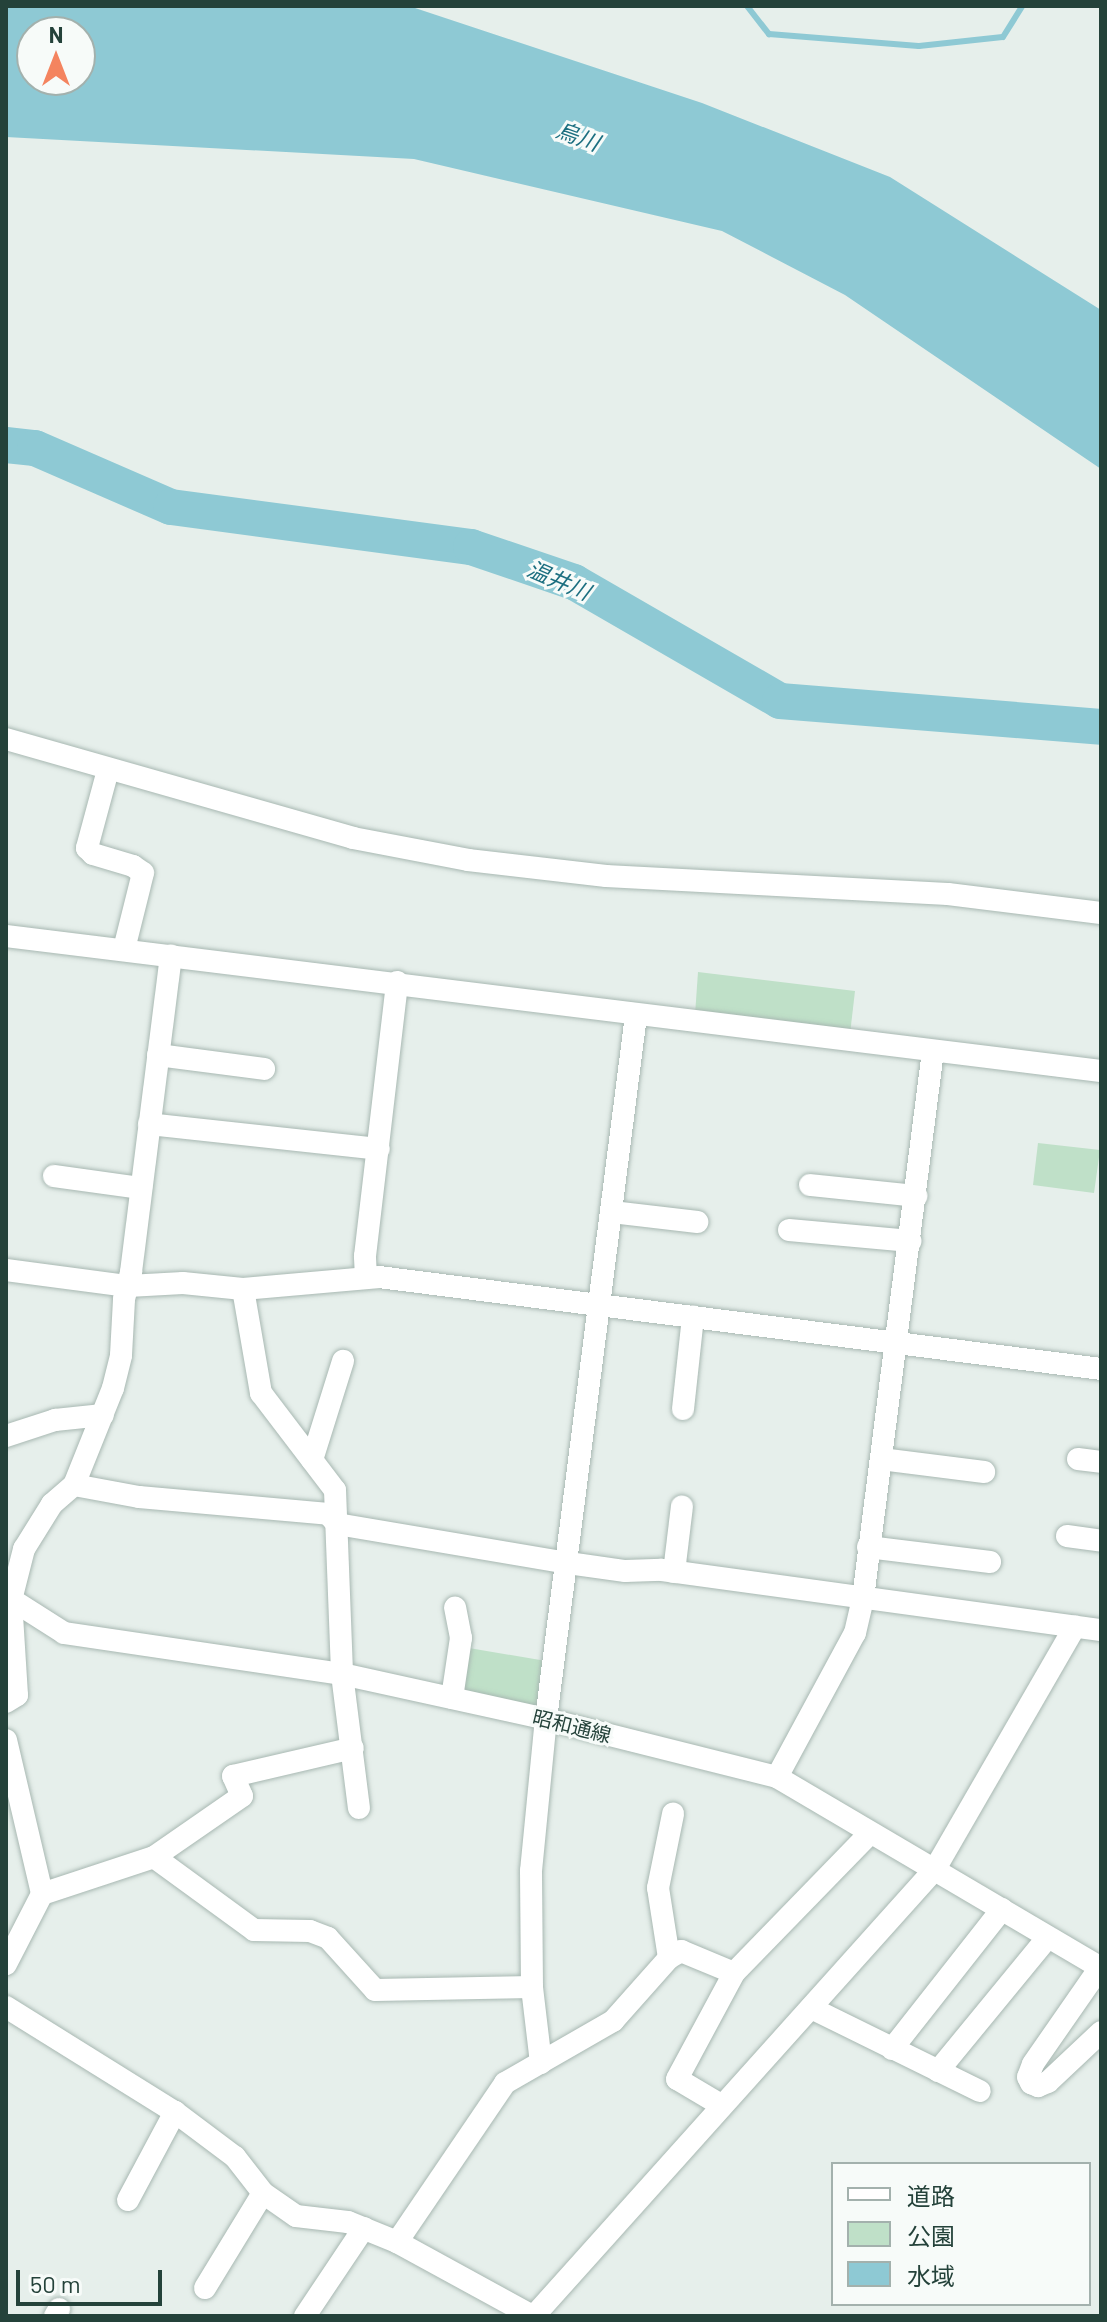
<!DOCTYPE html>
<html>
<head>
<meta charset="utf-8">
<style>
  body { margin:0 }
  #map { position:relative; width:1107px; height:2322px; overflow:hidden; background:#e6efeb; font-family:Barlow,"Noto Sans JP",sans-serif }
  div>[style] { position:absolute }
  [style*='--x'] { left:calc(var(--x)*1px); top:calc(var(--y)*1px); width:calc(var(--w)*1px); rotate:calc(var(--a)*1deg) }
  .green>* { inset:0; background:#bfe0c8 }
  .water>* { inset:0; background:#8ec9d4 }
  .stream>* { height:6px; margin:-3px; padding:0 3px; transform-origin:3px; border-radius:3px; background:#8ec9d4 }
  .river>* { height:36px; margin:-18px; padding:0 18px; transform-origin:18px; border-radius:18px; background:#8ec9d4 }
  .roads { filter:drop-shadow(0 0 2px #a8b8b2) drop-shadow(0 0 2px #a8b8b2) }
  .minor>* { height:22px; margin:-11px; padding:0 11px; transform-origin:11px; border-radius:11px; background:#fff }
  span { translate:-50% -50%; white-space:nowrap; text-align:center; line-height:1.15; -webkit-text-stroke:6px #f7fbf9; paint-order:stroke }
  .street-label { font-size:20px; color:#24423a }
  .water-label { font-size:22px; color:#1c6f80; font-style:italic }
  .frame { position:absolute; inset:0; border:8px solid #24423a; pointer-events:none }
  .legend { position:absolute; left:831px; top:2162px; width:260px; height:144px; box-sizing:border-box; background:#f7fbf9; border:2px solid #a3b1ad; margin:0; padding:10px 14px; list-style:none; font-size:24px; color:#24423a }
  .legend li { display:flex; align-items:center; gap:16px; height:40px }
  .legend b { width:40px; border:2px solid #a3b1ad }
  .north { position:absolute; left:16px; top:16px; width:80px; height:80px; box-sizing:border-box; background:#f7fbf9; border:2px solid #a3b1ad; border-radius:50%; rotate:0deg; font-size:22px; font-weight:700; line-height:32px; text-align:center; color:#24423a }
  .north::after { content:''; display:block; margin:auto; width:28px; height:36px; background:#f4845f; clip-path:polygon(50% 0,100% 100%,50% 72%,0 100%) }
  .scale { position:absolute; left:16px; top:2270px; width:146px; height:36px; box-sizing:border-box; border:4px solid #24423a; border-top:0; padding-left:10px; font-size:24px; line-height:28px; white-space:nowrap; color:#24423a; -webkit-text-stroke:6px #f7fbf9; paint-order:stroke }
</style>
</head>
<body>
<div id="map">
  <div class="green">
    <div style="clip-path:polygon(698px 972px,855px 991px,850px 1034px,695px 1015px)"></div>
    <div style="clip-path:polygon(1038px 1143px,1100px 1150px,1094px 1193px,1033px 1185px)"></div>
    <div style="clip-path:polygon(469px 1648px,546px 1661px,538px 1709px,462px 1691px)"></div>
  </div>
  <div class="water">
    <div style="clip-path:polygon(evenodd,6px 6px,409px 6px,702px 103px,890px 177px,1101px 310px,1101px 469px,845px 295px,722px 231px,414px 159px,6px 137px,6px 6px,32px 32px,80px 32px,80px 80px,32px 80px,32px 32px)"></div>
  </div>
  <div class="stream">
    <div style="--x:747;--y:6;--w:36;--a:52"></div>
    <div style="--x:769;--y:34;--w:150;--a:4.6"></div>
    <div style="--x:919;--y:46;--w:84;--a:-6.1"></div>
    <div style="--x:1003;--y:37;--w:36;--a:-58"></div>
  </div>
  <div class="river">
    <div style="--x:6;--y:445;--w:29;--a:6"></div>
    <div style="--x:35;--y:448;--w:148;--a:23.5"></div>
    <div style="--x:171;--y:507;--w:303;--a:7.6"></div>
    <div style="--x:471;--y:547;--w:109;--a:18.8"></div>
    <div style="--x:574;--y:582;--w:238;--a:30"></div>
    <div style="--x:780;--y:701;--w:322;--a:4.6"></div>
  </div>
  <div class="roads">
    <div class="minor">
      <div style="--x:6;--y:739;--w:361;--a:15.9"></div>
      <div style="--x:353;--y:838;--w:117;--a:10.8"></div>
      <div style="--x:468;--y:860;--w:139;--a:6.6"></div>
      <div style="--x:606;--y:876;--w:342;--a:3"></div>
      <div style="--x:948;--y:894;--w:154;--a:7.1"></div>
      <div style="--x:108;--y:770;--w:81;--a:105.1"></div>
      <div style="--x:87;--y:848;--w:8;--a:45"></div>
      <div style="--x:93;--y:854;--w:42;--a:16.7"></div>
      <div style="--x:133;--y:866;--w:12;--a:35"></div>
      <div style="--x:143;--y:873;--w:78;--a:104"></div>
      <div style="--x:6;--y:936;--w:1103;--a:7.03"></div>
      <div style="--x:158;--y:1055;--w:107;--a:7.5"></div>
      <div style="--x:149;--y:1124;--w:231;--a:6.2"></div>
      <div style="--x:54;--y:1176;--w:88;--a:7.9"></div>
      <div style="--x:810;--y:1185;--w:107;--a:5.9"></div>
      <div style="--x:612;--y:1212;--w:86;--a:6.7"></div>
      <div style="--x:789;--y:1230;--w:122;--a:5.2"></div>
      <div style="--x:6;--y:1270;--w:123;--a:7.5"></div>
      <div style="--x:128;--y:1286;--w:55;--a:-3.1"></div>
      <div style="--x:183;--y:1283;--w:60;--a:5.7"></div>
      <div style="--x:243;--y:1289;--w:137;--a:-5"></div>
      <div style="--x:379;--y:1277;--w:728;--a:7.26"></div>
      <div style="--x:366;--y:1277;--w:21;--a:-93"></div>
      <div style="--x:365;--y:1256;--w:276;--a:-83.3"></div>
      <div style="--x:243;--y:1289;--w:106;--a:80.2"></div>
      <div style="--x:261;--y:1393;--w:122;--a:52.7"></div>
      <div style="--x:335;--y:1490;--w:184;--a:87.8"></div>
      <div style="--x:342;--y:1674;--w:135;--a:82.8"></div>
      <div style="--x:683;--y:1409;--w:93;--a:-83.8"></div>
      <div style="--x:6;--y:1436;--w:52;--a:-18.1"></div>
      <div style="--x:55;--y:1420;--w:48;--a:-5.9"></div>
      <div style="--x:881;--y:1459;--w:104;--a:7.2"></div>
      <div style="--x:1078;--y:1459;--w:23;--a:7"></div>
      <div style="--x:312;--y:1460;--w:104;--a:-72.6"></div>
      <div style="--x:74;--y:1485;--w:66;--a:10.5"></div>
      <div style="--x:139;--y:1497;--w:190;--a:5.1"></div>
      <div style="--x:328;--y:1514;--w:13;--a:48"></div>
      <div style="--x:337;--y:1524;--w:234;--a:9.6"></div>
      <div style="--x:568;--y:1563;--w:58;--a:8"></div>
      <div style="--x:625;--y:1571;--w:37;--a:-2"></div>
      <div style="--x:662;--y:1570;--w:443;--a:7.8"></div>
      <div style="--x:1067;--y:1536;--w:34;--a:8"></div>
      <div style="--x:868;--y:1547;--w:123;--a:7"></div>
      <div style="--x:674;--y:1572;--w:66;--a:-83.1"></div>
      <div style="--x:6;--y:1596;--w:69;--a:32.5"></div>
      <div style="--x:64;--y:1633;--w:281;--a:8.4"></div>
      <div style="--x:342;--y:1674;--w:209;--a:12.4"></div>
      <div style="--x:546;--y:1719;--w:238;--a:14.1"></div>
      <div style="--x:777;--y:1777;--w:375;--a:30.5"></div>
      <div style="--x:452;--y:1698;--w:61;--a:-81.5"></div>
      <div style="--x:461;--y:1638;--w:31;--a:-101"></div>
      <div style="--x:6;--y:1702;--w:13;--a:-32"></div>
      <div style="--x:17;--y:1695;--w:95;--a:-93.6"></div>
      <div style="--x:11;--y:1600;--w:53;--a:-75.7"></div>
      <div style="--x:24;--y:1549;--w:53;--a:-58.1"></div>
      <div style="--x:52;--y:1504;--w:29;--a:-41"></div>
      <div style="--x:74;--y:1485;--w:105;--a:-68.1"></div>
      <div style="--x:113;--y:1388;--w:34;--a:-76"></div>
      <div style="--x:121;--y:1355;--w:56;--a:-86.9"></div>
      <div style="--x:124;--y:1299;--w:28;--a:-75"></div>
      <div style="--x:131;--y:1272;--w:319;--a:-82.8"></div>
      <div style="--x:6;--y:1740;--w:158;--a:76.8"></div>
      <div style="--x:42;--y:1894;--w:79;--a:117.2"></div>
      <div style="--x:777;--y:1777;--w:164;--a:-61.6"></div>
      <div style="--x:855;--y:1633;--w:36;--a:-77"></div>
      <div style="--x:863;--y:1598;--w:551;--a:-82.71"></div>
      <div style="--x:154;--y:1857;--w:124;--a:36.1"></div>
      <div style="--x:254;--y:1930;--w:56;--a:1"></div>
      <div style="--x:310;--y:1931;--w:19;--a:21"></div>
      <div style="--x:328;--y:1938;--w:70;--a:47.9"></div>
      <div style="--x:375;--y:1990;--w:157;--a:-1.1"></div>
      <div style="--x:42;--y:1894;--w:118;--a:-18.3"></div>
      <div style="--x:154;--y:1857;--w:107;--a:-34.7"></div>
      <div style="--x:242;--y:1796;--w:22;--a:-114"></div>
      <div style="--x:233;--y:1776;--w:123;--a:-13.1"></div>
      <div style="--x:669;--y:1958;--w:71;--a:-98.9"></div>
      <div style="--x:658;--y:1888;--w:76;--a:-78.5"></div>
      <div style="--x:1101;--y:1966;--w:119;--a:124.8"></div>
      <div style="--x:1033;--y:2064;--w:14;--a:111"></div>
      <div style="--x:1028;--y:2077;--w:7;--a:63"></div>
      <div style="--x:1031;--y:2083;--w:8;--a:23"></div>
      <div style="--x:1038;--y:2086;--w:11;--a:-22"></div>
      <div style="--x:1048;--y:2082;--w:73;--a:-43.3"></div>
      <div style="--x:6;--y:2007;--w:199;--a:31.9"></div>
      <div style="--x:175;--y:2112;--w:75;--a:36.9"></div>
      <div style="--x:235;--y:2157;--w:46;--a:52.1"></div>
      <div style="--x:263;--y:2193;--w:40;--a:34.9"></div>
      <div style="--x:296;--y:2216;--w:52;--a:6.6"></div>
      <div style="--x:348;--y:2222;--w:53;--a:22.2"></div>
      <div style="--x:397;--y:2242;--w:154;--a:28.7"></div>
      <div style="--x:811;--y:2008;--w:188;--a:26.2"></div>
      <div style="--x:892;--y:2049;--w:178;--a:-51.8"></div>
      <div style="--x:541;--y:2063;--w:77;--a:-96.8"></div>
      <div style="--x:532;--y:1987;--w:116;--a:-90.5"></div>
      <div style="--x:531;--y:1871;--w:153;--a:-84.4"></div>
      <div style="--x:546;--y:1719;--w:710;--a:-82.71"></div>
      <div style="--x:938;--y:2071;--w:173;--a:-50.6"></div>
      <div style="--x:721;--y:2105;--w:51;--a:-149.4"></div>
      <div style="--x:677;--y:2079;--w:120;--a:-61.7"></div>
      <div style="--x:734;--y:1973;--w:194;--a:-45.8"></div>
      <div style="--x:128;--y:2200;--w:100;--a:-61.9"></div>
      <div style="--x:397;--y:2242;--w:192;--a:-55.8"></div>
      <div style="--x:505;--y:2083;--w:125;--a:-29.9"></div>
      <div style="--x:613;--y:2021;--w:84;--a:-48.4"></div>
      <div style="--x:669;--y:1958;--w:14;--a:-30"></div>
      <div style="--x:681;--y:1951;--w:57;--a:22.5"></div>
      <div style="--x:205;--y:2288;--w:111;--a:-58.6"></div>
      <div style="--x:55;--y:2316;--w:8;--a:-60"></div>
      <div style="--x:305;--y:2316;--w:106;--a:-56.2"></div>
      <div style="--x:534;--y:2316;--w:601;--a:-48.1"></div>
      <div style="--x:935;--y:1869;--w:280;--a:-60"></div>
    </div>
  </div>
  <div class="street-label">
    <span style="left:572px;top:1726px;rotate:14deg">昭和通線</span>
  </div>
  <div class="water-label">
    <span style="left:578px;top:136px;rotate:20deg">烏川</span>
    <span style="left:559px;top:580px;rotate:23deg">温井川</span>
  </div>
  <div class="frame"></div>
  <ul class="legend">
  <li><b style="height:10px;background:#fff"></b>道路</li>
  <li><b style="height:22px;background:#bfe0c8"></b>公園</li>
  <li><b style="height:22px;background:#8ec9d4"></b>水域</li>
  </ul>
  <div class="north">N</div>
  <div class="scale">50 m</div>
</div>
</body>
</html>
